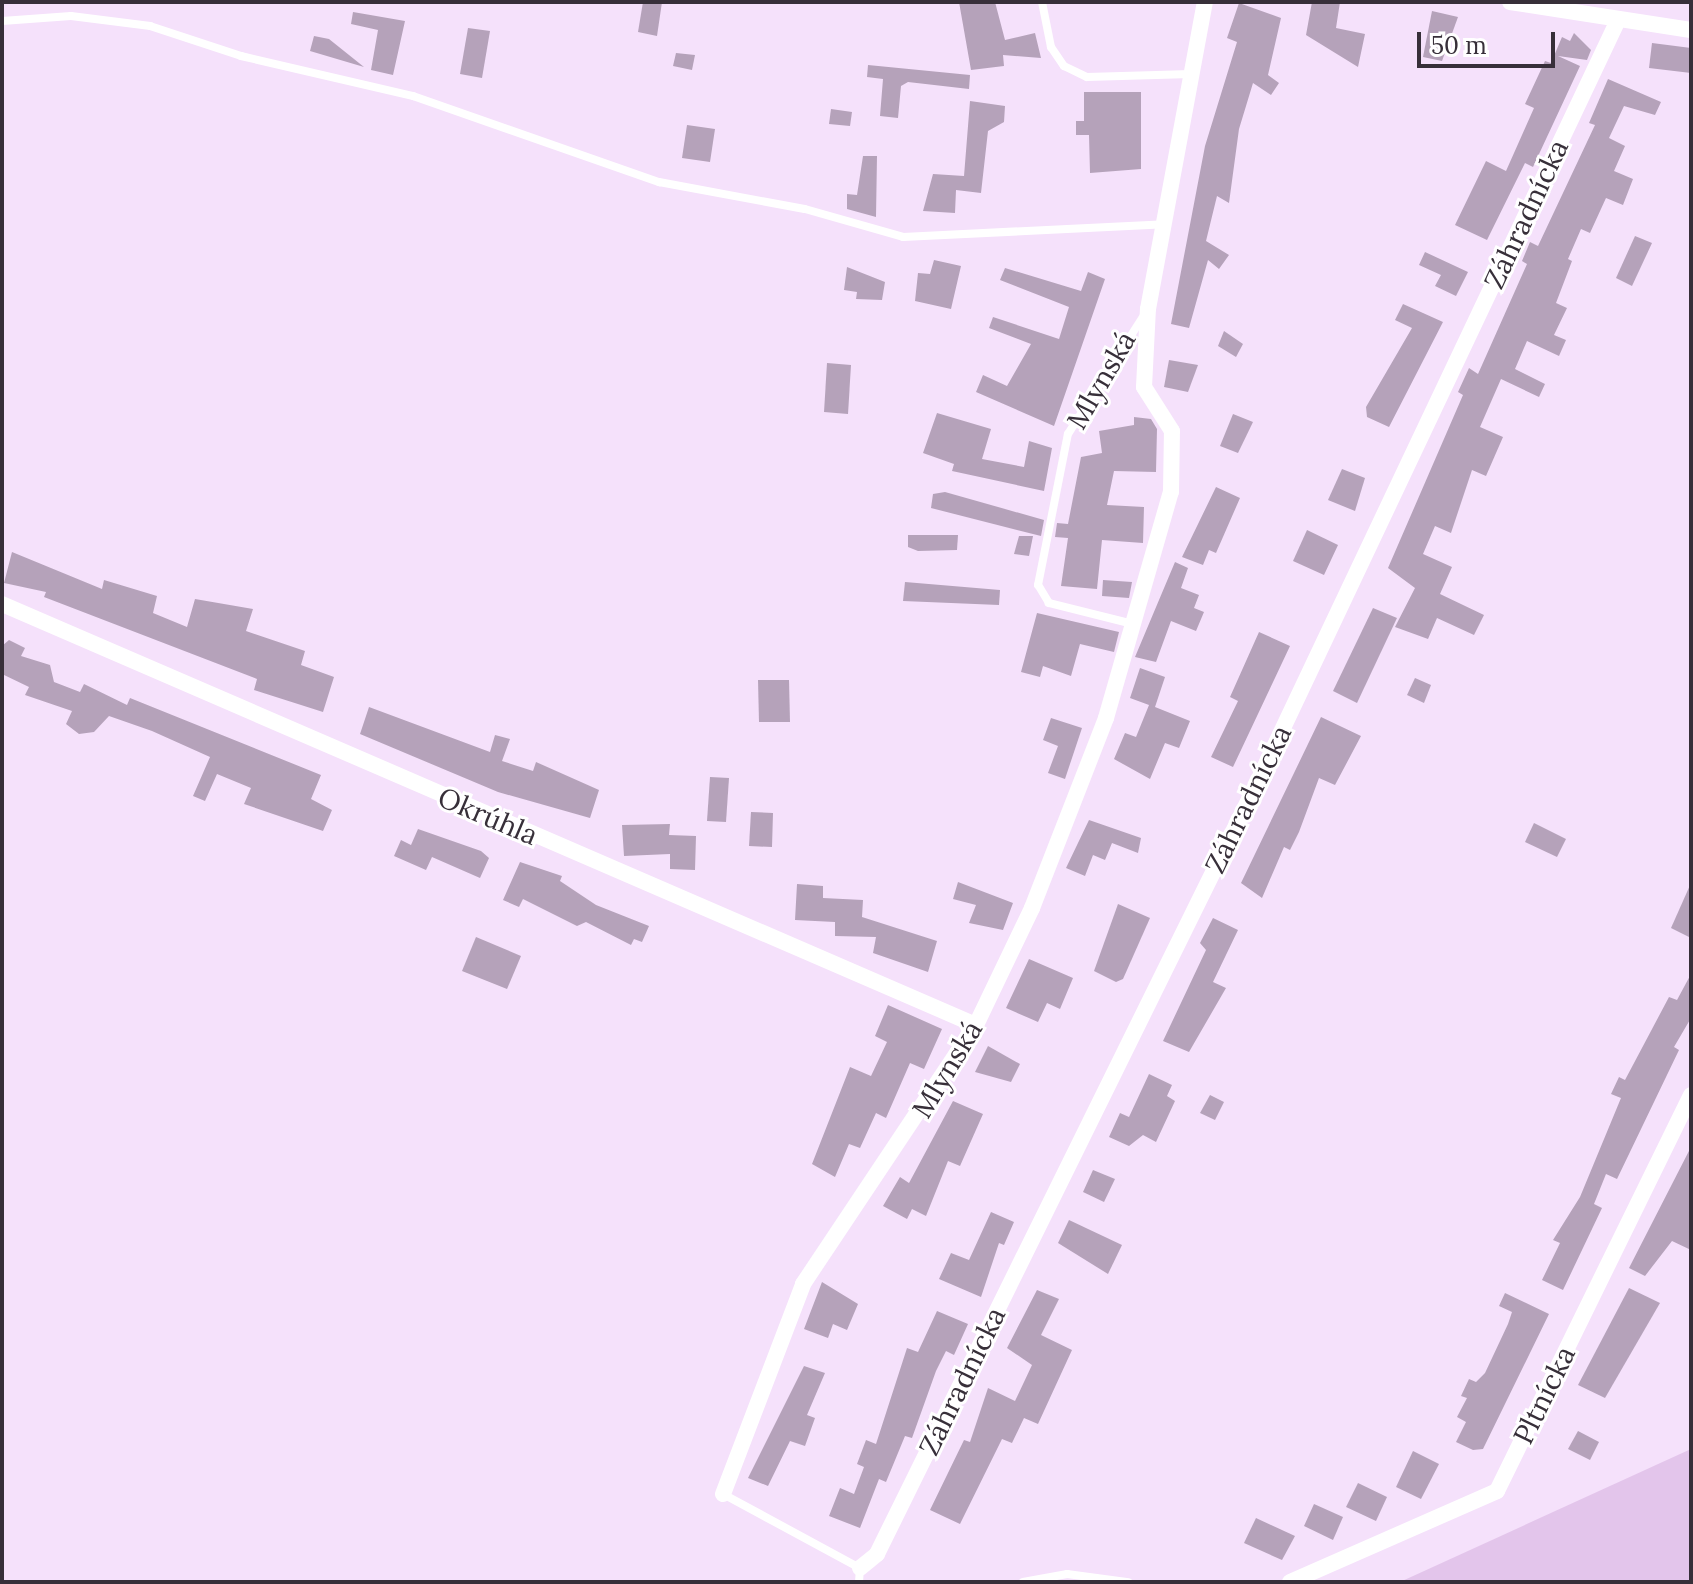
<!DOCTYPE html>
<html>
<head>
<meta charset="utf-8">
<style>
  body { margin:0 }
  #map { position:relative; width:1693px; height:1584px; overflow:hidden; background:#f5e1fb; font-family:Lora,serif }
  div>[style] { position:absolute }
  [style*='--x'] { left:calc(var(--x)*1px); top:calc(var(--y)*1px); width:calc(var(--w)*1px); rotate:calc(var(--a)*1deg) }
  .green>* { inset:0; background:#e3c5eb }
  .building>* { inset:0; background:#b5a2ba }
  .service>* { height:8px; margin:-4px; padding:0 4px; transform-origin:4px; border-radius:4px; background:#fff }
  .minor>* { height:16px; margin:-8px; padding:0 8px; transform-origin:8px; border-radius:8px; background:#fff }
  span { translate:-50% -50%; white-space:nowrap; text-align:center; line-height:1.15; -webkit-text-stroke:6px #fff; paint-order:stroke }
  .street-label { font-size:28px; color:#372f39 }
  .frame { position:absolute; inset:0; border:4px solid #372f39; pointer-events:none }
  .scale { position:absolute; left:1417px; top:32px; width:138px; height:36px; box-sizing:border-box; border:4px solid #372f39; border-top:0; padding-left:10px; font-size:24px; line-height:28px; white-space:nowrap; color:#372f39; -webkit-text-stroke:6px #fff; paint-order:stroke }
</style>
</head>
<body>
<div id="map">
  <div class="green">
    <div style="clip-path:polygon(1691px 1449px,1691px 1582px,1400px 1582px)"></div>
  </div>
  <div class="building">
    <div style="clip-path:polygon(643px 2px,662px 2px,657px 36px,638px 32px)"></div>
    <div style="clip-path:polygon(959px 2px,995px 2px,1005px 40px,1035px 33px,1041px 58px,1003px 55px,1004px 66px,971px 70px)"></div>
    <div style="clip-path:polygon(1312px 2px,1340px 2px,1336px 28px,1365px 34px,1358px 67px,1306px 35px)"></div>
    <div style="clip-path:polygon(1239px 3px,1281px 18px,1268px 75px,1279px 83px,1271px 95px,1253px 83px,1239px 129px,1229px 203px,1217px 196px,1206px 241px,1229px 255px,1219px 269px,1208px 260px,1189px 328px,1171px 324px,1205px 146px,1237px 42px,1227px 38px)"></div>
    <div style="clip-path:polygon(1432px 11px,1458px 17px,1442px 61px,1423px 57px)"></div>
    <div style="clip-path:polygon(353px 12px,405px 21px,393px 75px,371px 70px,378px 30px,351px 24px)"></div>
    <div style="clip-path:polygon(468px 28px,490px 31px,482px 78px,460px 74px)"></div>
    <div style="clip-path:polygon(1574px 33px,1591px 50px,1587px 60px,1558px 56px,1580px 66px,1533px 167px,1525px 163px,1487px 240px,1455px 225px,1486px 161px,1506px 171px,1534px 108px,1525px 104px,1545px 61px,1551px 63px,1562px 37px,1570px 41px)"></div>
    <div style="clip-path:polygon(314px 36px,329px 39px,364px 67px,310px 51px)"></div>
    <div style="clip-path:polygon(1652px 43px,1691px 48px,1691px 73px,1649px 68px)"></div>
    <div style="clip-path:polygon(676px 53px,695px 55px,692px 70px,673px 66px)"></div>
    <div style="clip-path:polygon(868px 65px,970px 75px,969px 89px,908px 82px,901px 86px,898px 118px,880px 116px,883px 79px,867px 77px)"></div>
    <div style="clip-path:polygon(1608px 79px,1661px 102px,1655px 115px,1624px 106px,1609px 138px,1625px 146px,1614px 171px,1633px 179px,1623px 205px,1606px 198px,1590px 233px,1581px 229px,1568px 259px,1572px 261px,1556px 303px,1567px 308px,1554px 335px,1566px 340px,1559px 356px,1527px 341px,1515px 369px,1545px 384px,1539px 397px,1501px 379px,1480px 427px,1503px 437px,1486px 476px,1472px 470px,1451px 533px,1435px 526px,1423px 554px,1452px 567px,1440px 594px,1484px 615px,1474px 635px,1437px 618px,1428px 639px,1395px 627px,1415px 588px,1388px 568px,1463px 395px,1458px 392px,1469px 368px,1478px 374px,1527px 264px,1522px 261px,1530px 242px,1538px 246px,1595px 125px,1589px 123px)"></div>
    <div style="clip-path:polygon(1084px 92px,1141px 92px,1141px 169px,1090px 173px,1089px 135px,1076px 135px,1076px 121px,1084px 121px)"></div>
    <div style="clip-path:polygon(970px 101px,1005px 106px,1004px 122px,988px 131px,981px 193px,956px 190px,955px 213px,923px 211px,933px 174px,964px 176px)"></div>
    <div style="clip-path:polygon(831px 109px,852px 112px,850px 126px,829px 124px)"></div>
    <div style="clip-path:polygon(687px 125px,715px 129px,710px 162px,682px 158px)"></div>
    <div style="clip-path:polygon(863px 156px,877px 156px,876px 217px,847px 209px,847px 194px,857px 195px)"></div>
    <div style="clip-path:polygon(1635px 236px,1652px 243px,1632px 286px,1616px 278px)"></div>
    <div style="clip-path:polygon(1425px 252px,1468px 272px,1456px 296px,1435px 286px,1441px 275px,1419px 265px)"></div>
    <div style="clip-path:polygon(934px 260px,961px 266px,951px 309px,915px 301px,918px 273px,930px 274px)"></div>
    <div style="clip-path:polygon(847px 267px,885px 282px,882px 300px,856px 299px,857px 292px,844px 290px)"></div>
    <div style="clip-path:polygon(1005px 268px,1081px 291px,1088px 272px,1105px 279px,1054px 426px,976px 392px,983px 375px,1007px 386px,1031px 344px,989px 328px,993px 317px,1059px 339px,1069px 307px,1000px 280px)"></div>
    <div style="clip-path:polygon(1403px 304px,1443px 322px,1389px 427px,1367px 417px,1366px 407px,1412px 328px,1395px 320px)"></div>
    <div style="clip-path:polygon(1224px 331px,1243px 344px,1236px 357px,1218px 346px)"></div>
    <div style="clip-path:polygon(1169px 360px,1198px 365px,1188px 392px,1164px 387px)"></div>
    <div style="clip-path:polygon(827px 363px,851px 365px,848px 414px,824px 412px)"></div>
    <div style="clip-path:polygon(937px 413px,991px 429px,982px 459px,1024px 467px,1029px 441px,1052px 448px,1044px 491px,952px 471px,954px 464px,923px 453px)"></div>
    <div style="clip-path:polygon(1233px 414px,1253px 422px,1238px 453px,1220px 446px)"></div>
    <div style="clip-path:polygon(1134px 417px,1151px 419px,1157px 429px,1156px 472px,1114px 471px,1107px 505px,1144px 507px,1143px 543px,1102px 540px,1097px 589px,1061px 586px,1068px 538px,1055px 537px,1057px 523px,1068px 524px,1081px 457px,1102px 453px,1099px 431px,1134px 425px)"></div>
    <div style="clip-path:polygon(1342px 469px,1365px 478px,1355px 511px,1328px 500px)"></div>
    <div style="clip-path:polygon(1216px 487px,1240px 498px,1216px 553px,1209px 550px,1203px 565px,1182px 557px)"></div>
    <div style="clip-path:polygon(945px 492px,1044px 520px,1041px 536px,931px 508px,933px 494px)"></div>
    <div style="clip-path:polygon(1307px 530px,1338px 545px,1324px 575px,1293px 561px)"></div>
    <div style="clip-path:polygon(908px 535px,958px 535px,957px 550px,918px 551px,908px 547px)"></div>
    <div style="clip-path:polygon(1019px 536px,1033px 536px,1029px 556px,1014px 554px)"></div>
    <div style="clip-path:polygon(12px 552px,102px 589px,104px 580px,157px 596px,153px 613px,187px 627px,195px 599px,253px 609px,246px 631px,305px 651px,301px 665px,334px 677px,323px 712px,254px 690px,257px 679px,44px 597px,46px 592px,4px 583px)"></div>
    <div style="clip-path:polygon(1175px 562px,1188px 568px,1181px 588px,1199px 595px,1194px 608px,1204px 612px,1196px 631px,1171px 621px,1156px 662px,1135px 657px)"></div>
    <div style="clip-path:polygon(1103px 580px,1132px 582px,1129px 598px,1102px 596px)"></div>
    <div style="clip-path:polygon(905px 582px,1000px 590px,999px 605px,903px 601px)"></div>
    <div style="clip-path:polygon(1373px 608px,1397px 618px,1357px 703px,1333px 691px)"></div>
    <div style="clip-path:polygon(1037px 613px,1119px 632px,1114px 652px,1080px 644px,1071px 676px,1043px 666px,1040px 677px,1021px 672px)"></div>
    <div style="clip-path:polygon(1259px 632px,1290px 646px,1233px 767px,1211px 757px,1238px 701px,1230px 697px)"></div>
    <div style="clip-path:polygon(9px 640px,25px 648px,21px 656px,50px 665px,54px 682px,80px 692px,84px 684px,127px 705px,130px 698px,321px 775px,311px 799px,332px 810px,323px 831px,244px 804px,251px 788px,217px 774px,205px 801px,193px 796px,210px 757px,152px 731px,109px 716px,94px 732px,79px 734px,66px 724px,72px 711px,25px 695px,29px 687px,2px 674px,2px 646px)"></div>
    <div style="clip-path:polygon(1140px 668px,1165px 677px,1155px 707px,1190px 721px,1179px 748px,1165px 743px,1150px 779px,1114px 759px,1125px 733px,1136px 737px,1149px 705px,1130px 698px)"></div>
    <div style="clip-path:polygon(1415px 678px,1431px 685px,1424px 703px,1407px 695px)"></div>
    <div style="clip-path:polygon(758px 680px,789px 680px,790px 722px,759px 722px)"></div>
    <div style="clip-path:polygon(369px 707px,490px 752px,495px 735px,510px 739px,502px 761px,533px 771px,536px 762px,599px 790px,590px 818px,498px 792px,360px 734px)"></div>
    <div style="clip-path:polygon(1321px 717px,1361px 736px,1335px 785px,1319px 778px,1299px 832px,1290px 850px,1284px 847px,1262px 898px,1241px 883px)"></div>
    <div style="clip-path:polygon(1051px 718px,1082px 728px,1065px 779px,1048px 773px,1058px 746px,1043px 740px)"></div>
    <div style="clip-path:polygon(710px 777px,729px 778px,726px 822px,707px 821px)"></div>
    <div style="clip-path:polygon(751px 812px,773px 813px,772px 847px,749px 846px)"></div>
    <div style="clip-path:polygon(1089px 820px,1141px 838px,1138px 853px,1112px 843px,1105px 860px,1093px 855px,1085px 876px,1066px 868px)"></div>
    <div style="clip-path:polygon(1534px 823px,1566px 839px,1557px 857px,1525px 842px)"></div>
    <div style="clip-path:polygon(670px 824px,669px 835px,696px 836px,695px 870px,670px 869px,670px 854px,624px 856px,622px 825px)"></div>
    <div style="clip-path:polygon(418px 829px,481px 851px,489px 858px,480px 878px,432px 857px,426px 870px,394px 856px,401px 840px,411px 845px)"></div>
    <div style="clip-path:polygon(520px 862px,562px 876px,560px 881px,596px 905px,649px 926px,642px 942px,634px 939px,631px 945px,586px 922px,577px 926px,523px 899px,519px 907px,503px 900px)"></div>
    <div style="clip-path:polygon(958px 882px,1013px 903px,1003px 930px,969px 923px,976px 905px,953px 899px)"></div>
    <div style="clip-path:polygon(1691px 883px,1691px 938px,1671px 928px)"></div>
    <div style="clip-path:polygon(797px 884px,823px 886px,823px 898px,863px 900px,862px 917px,937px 941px,928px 972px,873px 953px,876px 937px,835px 936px,835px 922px,795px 920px)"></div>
    <div style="clip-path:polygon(1118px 904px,1150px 918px,1123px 979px,1116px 982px,1094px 971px)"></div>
    <div style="clip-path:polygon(1213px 918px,1238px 930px,1213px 982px,1226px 988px,1189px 1052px,1163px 1041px,1206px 950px,1200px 943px)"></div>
    <div style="clip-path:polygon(476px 937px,521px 956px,507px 989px,462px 971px)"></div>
    <div style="clip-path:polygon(1029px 959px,1073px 978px,1060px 1009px,1047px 1003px,1038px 1022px,1006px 1008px)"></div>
    <div style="clip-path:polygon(1691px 974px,1691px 1018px,1674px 1047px,1679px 1050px,1617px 1179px,1606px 1174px,1594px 1204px,1602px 1208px,1563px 1290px,1542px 1280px,1560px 1243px,1553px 1240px,1580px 1197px,1621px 1098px,1611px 1094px,1619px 1077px,1625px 1080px,1669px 997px,1677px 1000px)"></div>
    <div style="clip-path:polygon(888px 1005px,942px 1029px,924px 1069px,910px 1063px,886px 1118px,876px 1113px,860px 1148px,849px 1144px,835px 1177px,812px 1164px,850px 1067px,871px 1076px,887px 1042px,875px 1036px)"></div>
    <div style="clip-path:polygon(988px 1046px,1020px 1064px,1011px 1082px,975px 1072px)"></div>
    <div style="clip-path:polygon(1149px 1074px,1172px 1085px,1167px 1096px,1175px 1101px,1156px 1142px,1143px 1135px,1129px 1146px,1109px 1137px,1120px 1113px,1129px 1117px)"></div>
    <div style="clip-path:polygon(1210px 1095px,1224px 1102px,1215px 1120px,1200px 1113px)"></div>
    <div style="clip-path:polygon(953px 1101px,983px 1114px,960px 1166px,948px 1161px,926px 1216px,912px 1209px,907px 1219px,883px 1206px,900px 1177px,909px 1183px)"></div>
    <div style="clip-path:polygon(1691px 1147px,1691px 1250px,1672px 1241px,1645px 1276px,1629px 1268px)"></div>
    <div style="clip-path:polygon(1093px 1170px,1115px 1179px,1104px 1202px,1083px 1192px)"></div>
    <div style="clip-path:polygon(991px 1212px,1014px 1222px,1004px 1245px,999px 1243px,981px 1297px,939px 1279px,951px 1253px,969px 1260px)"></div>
    <div style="clip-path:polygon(1069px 1220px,1122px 1245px,1108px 1274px,1058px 1243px)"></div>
    <div style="clip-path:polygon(822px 1282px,858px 1304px,847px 1330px,833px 1324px,828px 1338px,804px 1329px)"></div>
    <div style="clip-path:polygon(1629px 1288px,1660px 1303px,1605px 1398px,1578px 1385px)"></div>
    <div style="clip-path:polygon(1037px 1290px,1059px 1299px,1041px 1335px,1072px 1350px,1038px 1424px,1024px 1418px,1012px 1443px,1002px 1439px,960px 1524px,930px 1510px,964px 1440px,970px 1442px,988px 1388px,1015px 1401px,1032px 1365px,1007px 1348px)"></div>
    <div style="clip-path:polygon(1505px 1293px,1549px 1314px,1483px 1449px,1473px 1450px,1456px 1442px,1466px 1422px,1457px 1417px,1467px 1398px,1461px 1396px,1469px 1379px,1476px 1382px,1485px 1373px,1508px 1324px,1512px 1312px,1499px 1306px)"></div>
    <div style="clip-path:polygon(937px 1311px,968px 1324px,954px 1355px,946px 1351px,936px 1371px,912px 1438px,905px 1436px,886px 1482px,879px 1479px,860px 1528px,829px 1516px,840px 1488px,854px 1494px,864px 1467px,857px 1464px,866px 1440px,876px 1444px,907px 1348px,918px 1352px)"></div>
    <div style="clip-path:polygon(804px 1366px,825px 1373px,807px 1415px,815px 1418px,805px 1446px,790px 1441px,768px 1486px,748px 1478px)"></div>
    <div style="clip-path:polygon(1578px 1431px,1599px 1442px,1590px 1460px,1568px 1449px)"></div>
    <div style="clip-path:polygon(1413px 1451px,1439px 1464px,1421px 1499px,1396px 1487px)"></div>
    <div style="clip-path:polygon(1358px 1483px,1387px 1497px,1376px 1521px,1346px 1507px)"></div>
    <div style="clip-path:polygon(1314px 1504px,1343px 1517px,1333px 1540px,1304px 1526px)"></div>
    <div style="clip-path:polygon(1256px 1518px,1295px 1536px,1282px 1560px,1244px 1543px)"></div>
  </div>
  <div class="service">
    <div style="--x:1042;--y:2;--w:46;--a:78.7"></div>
    <div style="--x:1051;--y:47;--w:23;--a:56"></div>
    <div style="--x:1064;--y:66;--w:25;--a:26"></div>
    <div style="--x:1087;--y:77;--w:104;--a:-1.7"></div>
    <div style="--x:2;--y:21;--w:69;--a:-4.1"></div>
    <div style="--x:71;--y:16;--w:80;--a:7.2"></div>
    <div style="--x:150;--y:26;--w:96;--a:18.2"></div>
    <div style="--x:241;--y:56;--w:177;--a:13.1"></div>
    <div style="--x:413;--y:96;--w:261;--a:19.3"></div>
    <div style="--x:659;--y:182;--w:148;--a:10.5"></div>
    <div style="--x:805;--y:209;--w:102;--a:15.9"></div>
    <div style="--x:903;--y:237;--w:262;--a:-2.8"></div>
    <div style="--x:1133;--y:624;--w:87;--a:-166"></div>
    <div style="--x:1049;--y:603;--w:21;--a:-121"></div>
    <div style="--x:1038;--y:585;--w:154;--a:-78.8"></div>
    <div style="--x:1068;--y:434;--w:145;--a:-57.4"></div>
    <div style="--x:723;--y:1494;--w:156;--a:28.4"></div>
    <div style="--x:860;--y:1568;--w:14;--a:94"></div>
    <div style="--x:1023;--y:1582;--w:45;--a:-10.3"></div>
    <div style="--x:1067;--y:1574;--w:62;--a:7.5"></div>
  </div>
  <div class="minor">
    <div style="--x:1510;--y:2;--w:183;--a:8.8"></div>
    <div style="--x:2;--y:604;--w:1061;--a:23.38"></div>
    <div style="--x:723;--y:1494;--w:225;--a:-69.1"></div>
    <div style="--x:803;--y:1284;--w:311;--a:-56.3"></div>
    <div style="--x:976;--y:1025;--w:130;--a:-64.4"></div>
    <div style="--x:1032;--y:908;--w:204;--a:-68.7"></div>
    <div style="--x:1106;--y:718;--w:235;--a:-74"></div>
    <div style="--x:1171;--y:492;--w:61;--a:-89.1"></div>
    <div style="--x:1172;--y:431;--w:52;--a:-122.5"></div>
    <div style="--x:1144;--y:387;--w:78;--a:-87.1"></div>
    <div style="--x:1148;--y:309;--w:312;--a:-79.5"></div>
    <div style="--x:860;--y:1568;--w:22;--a:-39"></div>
    <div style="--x:877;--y:1554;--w:862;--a:-63.76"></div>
    <div style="--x:1258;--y:781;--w:842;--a:-64.68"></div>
    <div style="--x:1290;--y:1582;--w:226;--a:-23.7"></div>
    <div style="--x:1497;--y:1491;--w:441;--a:-63.9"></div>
  </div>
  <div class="street-label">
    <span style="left:1526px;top:214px;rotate:-65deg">Záhradnícka</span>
    <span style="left:1101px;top:380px;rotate:-60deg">Mlynská</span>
    <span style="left:1248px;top:799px;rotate:-64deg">Záhradnícka</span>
    <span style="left:488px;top:816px;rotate:23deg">Okrúhla</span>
    <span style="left:947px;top:1069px;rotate:-59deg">Mlynská</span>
    <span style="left:962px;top:1381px;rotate:-64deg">Záhradnícka</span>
    <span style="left:1544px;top:1395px;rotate:-64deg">Pltnícka</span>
  </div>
  <div class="frame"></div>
  <div class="scale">50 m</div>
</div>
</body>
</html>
